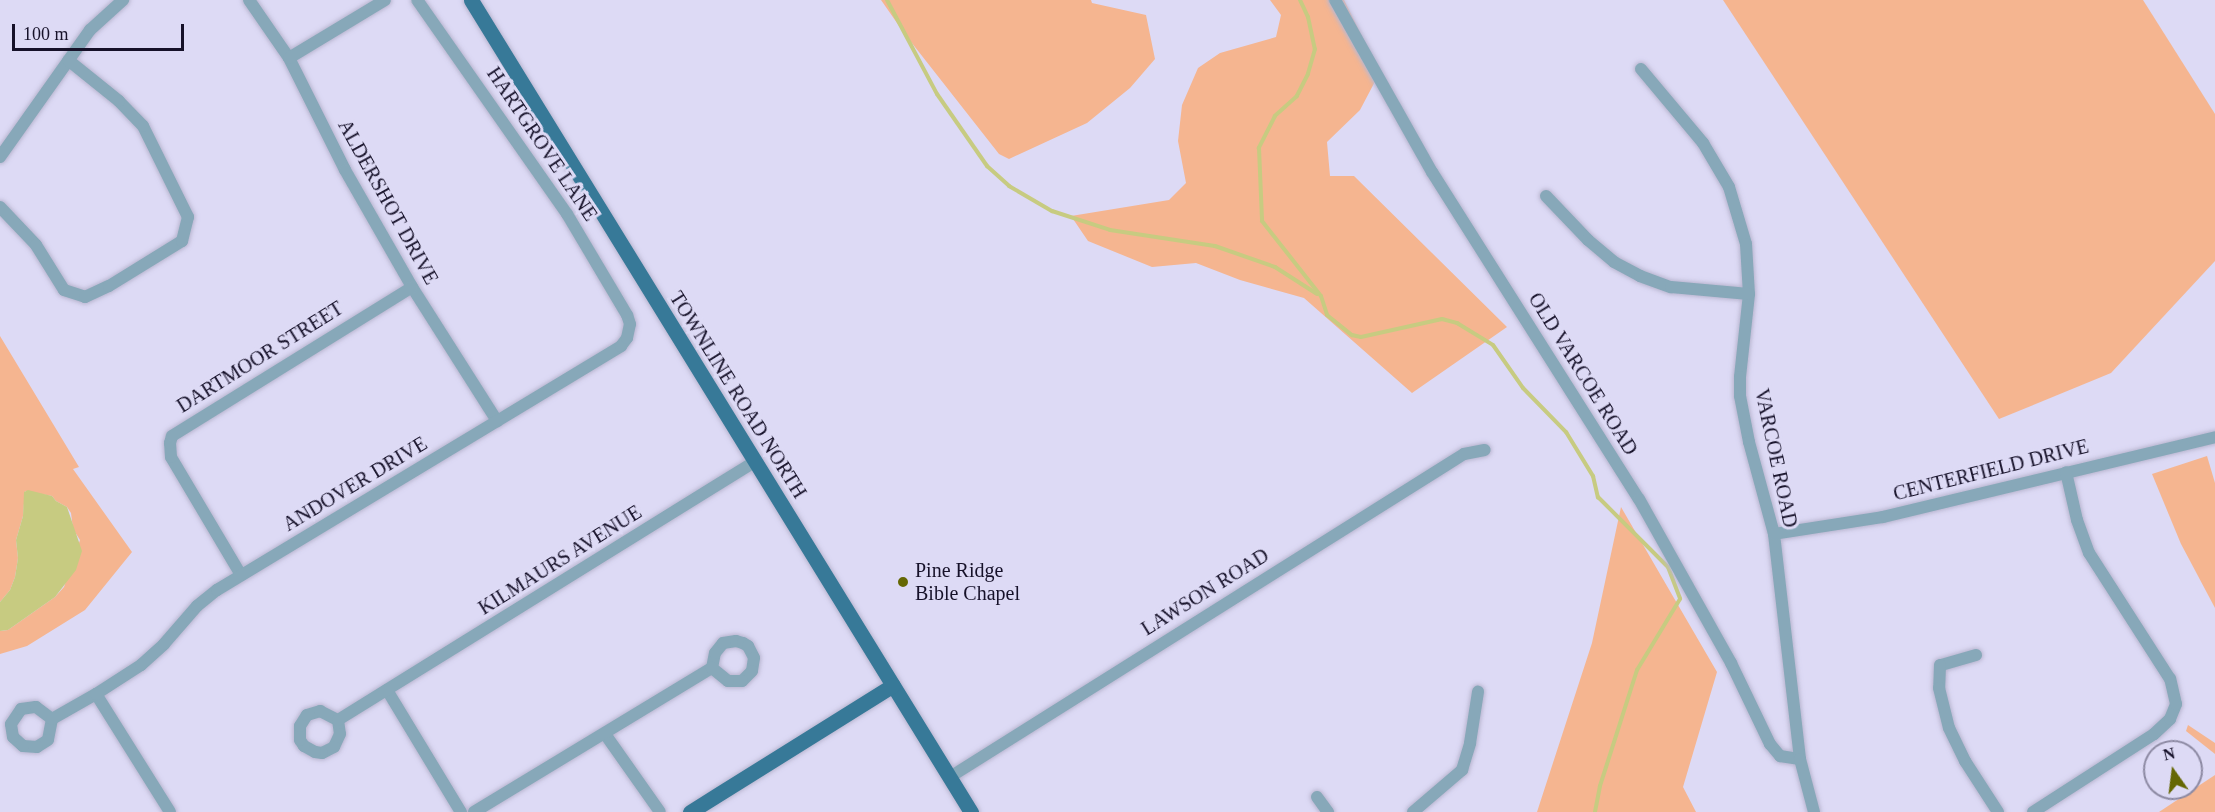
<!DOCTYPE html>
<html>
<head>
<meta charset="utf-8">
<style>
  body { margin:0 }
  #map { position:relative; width:2215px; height:812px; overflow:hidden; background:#dddaf5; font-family:Georgia,serif }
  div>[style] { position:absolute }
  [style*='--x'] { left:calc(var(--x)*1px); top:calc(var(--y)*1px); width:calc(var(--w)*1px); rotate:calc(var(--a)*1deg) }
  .green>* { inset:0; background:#f5b590 }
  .water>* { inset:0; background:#c7cb81 }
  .stream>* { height:4px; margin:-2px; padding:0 2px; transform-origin:2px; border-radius:2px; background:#c7cb81 }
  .roads { filter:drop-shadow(0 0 2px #b9b6d0) drop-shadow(0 0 2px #b9b6d0) }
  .minor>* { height:12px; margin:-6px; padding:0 6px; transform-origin:6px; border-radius:6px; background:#87a8b9 }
  .major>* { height:15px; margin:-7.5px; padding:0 7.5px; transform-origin:7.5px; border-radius:7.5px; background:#377998 }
  .dots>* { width:16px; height:16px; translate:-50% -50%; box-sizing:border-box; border:3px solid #dddaf5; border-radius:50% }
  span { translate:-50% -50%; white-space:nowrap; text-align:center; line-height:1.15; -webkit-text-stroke:6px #dddaf5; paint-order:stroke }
  .street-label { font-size:20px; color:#161129 }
  .poi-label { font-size:20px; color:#161129 }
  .left { translate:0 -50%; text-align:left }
  .north { position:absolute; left:2143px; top:740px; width:60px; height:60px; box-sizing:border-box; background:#dddaf5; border:2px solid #8d8aa3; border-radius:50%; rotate:346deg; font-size:16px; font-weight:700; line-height:24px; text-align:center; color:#161129 }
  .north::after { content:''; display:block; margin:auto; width:21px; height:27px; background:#656703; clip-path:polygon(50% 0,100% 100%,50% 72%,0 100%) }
  .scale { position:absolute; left:12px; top:24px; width:172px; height:27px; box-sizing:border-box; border:3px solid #161129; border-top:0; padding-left:8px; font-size:18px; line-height:21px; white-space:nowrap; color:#161129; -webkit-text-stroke:4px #dddaf5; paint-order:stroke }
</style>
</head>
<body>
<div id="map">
  <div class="green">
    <div style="clip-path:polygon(881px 0,1091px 0,1092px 3px,1146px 15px,1155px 59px,1130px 88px,1087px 123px,1009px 159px,999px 154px,904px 33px)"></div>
    <div style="clip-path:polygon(1270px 0,1344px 0,1380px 72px,1360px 110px,1327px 142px,1330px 176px,1354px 176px,1507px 327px,1412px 393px,1304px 298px,1240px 280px,1196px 263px,1152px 267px,1088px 241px,1071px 216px,1169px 200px,1186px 183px,1178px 141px,1182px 105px,1198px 68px,1220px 53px,1276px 37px,1281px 15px)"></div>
    <div style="clip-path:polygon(1723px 0,2143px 0,2215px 114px,2215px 261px,2111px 373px,1999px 419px)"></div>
    <div style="clip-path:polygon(0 336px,79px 467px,73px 469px,132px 552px,85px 610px,27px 646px,0 654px,0 631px,8px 630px,55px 597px,64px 587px,80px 540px,73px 529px,71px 513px,67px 507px,56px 501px,52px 496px,25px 491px,23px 516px,16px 540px,18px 558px,15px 577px,10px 590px,0 602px)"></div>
    <div style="clip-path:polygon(2207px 456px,2215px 483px,2215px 608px,2181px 544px,2152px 474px)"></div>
    <div style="clip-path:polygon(1621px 507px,1717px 672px,1683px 787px,1696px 812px,1537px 812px,1592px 643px)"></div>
    <div style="clip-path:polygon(2188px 725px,2215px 743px,2215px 754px,2186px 731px)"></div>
    <div style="clip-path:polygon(2215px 775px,2215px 812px,2159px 812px)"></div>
  </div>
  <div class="water">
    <div style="clip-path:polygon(28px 490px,52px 496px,56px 501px,67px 507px,82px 551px,76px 570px,55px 597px,8px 630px,0 631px,0 602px,10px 590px,15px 577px,18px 558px,16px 540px,23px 516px,24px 492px)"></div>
  </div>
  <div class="stream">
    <div style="--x:887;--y:0;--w:106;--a:62"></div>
    <div style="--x:937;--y:94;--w:88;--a:55.2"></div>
    <div style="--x:987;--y:166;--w:30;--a:42"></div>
    <div style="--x:1009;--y:186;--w:50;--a:30.2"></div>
    <div style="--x:1052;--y:211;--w:61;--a:18.1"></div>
    <div style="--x:1110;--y:230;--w:106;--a:8.7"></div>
    <div style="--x:1215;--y:246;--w:64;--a:19.3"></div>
    <div style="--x:1275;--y:267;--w:50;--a:32.7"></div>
    <div style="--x:1300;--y:0;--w:19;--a:65"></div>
    <div style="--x:1308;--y:17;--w:33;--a:78"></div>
    <div style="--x:1315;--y:49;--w:26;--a:106"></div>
    <div style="--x:1308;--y:74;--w:25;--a:117"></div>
    <div style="--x:1297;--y:96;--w:30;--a:138"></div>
    <div style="--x:1275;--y:116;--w:36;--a:117"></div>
    <div style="--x:1259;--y:148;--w:73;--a:87.6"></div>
    <div style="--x:1262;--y:221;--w:95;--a:51.8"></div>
    <div style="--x:1321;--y:296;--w:20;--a:72"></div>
    <div style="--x:1327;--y:315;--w:32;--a:39"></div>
    <div style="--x:1352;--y:335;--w:9;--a:13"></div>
    <div style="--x:1361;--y:337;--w:83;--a:-12.5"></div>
    <div style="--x:1442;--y:319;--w:16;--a:15"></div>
    <div style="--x:1457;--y:323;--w:42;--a:31.4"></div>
    <div style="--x:1493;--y:345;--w:52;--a:55.1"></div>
    <div style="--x:1523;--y:388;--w:62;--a:45.7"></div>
    <div style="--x:1566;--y:432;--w:52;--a:58.5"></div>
    <div style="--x:1593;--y:476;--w:22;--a:77"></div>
    <div style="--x:1598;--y:497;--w:99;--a:45"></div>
    <div style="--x:1668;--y:567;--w:34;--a:69"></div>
    <div style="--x:1680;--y:599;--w:83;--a:121.2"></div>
    <div style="--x:1637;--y:670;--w:122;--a:107.7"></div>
    <div style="--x:1600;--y:786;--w:26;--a:101"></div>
  </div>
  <div class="roads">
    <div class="minor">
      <div style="--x:249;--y:0;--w:70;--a:55.4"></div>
      <div style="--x:289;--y:58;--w:125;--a:63.4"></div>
      <div style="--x:345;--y:170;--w:135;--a:60.2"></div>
      <div style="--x:412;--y:287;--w:159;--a:57.6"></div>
      <div style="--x:1335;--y:0;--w:197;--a:60.6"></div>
      <div style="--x:1432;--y:172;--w:387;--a:57.7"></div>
      <div style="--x:1639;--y:499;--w:188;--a:60.7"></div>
      <div style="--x:1731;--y:663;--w:90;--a:64.3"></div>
      <div style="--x:1770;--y:744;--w:16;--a:50"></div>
      <div style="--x:1780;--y:756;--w:20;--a:9"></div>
      <div style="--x:289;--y:58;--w:112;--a:-31.1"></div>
      <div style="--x:1641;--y:69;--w:97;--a:50"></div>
      <div style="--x:1703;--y:143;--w:51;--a:59.4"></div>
      <div style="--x:1729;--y:187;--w:59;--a:73.4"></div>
      <div style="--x:1746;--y:244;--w:50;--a:86.6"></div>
      <div style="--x:1749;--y:294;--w:83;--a:96.2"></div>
      <div style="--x:1740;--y:377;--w:19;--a:90"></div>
      <div style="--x:1740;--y:396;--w:47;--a:78.9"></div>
      <div style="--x:1749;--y:442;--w:95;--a:74.8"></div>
      <div style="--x:1774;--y:534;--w:226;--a:83.4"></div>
      <div style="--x:1800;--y:759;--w:55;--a:75.2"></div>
      <div style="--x:0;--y:157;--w:156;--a:-54.7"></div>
      <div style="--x:90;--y:30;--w:45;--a:-42.3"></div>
      <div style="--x:1546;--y:196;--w:61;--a:46.3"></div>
      <div style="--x:1588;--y:240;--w:34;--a:40"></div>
      <div style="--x:1614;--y:262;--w:30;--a:28"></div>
      <div style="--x:1640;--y:276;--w:33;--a:20"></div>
      <div style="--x:1671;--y:287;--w:78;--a:5.1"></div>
      <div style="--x:0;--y:207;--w:52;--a:46.5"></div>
      <div style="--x:36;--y:245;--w:53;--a:58.1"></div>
      <div style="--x:64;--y:290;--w:22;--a:18"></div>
      <div style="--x:85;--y:297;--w:26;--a:-25"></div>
      <div style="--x:109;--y:286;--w:86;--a:-31.7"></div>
      <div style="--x:182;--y:241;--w:25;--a:-76"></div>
      <div style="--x:188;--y:217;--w:102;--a:-116.3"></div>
      <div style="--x:143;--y:126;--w:35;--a:-134"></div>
      <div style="--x:119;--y:101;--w:65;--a:-141.2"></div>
      <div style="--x:1774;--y:534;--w:110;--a:-8.9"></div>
      <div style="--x:1883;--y:517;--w:342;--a:-13.5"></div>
      <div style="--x:241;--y:575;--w:137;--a:-120.7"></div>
      <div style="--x:171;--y:457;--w:14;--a:-94"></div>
      <div style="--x:170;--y:443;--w:7;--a:-74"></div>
      <div style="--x:172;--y:436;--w:282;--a:-31.8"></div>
      <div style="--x:1976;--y:655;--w:37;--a:164"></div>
      <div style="--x:1940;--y:665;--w:23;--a:92"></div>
      <div style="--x:1939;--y:688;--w:41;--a:76"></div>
      <div style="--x:1949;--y:728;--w:37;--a:64"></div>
      <div style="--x:1965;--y:761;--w:61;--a:57.1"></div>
      <div style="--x:387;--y:690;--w:143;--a:58.8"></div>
      <div style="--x:96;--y:694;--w:139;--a:57.9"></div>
      <div style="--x:52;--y:719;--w:21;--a:101"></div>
      <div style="--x:48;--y:740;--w:13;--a:148"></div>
      <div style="--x:37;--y:747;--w:14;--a:-176"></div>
      <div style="--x:23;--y:746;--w:13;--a:-138"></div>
      <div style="--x:13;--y:737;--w:13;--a:-99"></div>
      <div style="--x:11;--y:724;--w:18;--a:-56"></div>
      <div style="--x:21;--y:709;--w:15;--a:-8"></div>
      <div style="--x:36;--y:707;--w:20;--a:37"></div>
      <div style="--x:52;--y:719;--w:51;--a:-29.6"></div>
      <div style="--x:96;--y:694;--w:54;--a:-32.8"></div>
      <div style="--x:141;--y:665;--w:31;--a:-42"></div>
      <div style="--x:164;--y:644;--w:50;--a:-49"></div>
      <div style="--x:197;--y:606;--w:26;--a:-39"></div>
      <div style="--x:217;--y:590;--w:472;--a:-31.1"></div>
      <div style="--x:621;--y:346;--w:10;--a:-53"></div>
      <div style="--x:627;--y:338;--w:14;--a:-78"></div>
      <div style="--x:630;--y:324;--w:9;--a:-108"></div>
      <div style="--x:627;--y:315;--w:117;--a:-120.7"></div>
      <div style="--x:567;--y:214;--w:261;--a:-125"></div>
      <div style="--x:338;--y:720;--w:14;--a:82"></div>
      <div style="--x:340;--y:734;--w:14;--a:115"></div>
      <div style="--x:334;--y:747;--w:13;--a:153"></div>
      <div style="--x:322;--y:753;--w:7;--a:-172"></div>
      <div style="--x:315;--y:752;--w:13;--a:-151"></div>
      <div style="--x:304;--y:746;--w:7;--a:-124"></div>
      <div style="--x:300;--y:740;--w:14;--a:-90"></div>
      <div style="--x:300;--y:726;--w:13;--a:-58"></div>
      <div style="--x:307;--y:715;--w:14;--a:-17"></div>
      <div style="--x:320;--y:711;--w:20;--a:27"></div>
      <div style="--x:338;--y:720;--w:490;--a:-31.8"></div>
      <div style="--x:605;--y:734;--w:95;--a:54.8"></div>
      <div style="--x:950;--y:777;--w:607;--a:-32.15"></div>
      <div style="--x:1464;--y:454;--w:21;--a:-11"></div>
      <div style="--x:1317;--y:797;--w:19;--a:54"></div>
      <div style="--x:474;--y:812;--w:278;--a:-31.2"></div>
      <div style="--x:712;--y:668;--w:15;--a:-79"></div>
      <div style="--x:715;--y:653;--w:13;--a:-51"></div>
      <div style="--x:723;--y:643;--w:13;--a:-9"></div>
      <div style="--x:736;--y:641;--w:7;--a:16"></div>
      <div style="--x:743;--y:643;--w:6;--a:31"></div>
      <div style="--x:748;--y:646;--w:13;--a:63"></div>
      <div style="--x:754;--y:658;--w:13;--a:99"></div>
      <div style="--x:752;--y:671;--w:14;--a:135"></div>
      <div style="--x:742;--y:681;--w:14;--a:180"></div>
      <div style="--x:728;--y:681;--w:21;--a:-141"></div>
      <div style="--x:1413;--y:812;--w:65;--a:-40.6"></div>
      <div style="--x:1462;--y:770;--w:28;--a:-73"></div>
      <div style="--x:1470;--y:743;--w:52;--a:-81.1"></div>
      <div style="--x:2033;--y:812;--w:144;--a:-32.8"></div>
      <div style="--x:2154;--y:734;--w:22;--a:-43"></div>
      <div style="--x:2170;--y:719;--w:16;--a:-68"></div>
      <div style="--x:2176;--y:704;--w:26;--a:-103"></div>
      <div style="--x:2170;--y:679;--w:150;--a:-122.7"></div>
      <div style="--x:2089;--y:553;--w:35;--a:-110"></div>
      <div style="--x:2077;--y:520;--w:49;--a:-102.9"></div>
    </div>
    <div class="major">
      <div style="--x:471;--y:0;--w:954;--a:58.38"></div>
      <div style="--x:690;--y:812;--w:239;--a:-32"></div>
    </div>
  </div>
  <div class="dots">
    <div style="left:903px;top:582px;background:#656703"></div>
  </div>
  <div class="street-label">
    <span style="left:542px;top:144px;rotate:56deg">HARTGROVE LANE</span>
    <span style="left:388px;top:202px;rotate:61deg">ALDERSHOT DRIVE</span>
    <span style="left:260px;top:357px;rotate:-32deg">DARTMOOR STREET</span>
    <span style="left:1583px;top:374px;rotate:58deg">OLD VARCOE ROAD</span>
    <span style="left:738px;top:395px;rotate:58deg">TOWNLINE ROAD NORTH</span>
    <span style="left:1776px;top:458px;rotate:78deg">VARCOE ROAD</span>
    <span style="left:1991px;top:470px;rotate:-14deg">CENTERFIELD DRIVE</span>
    <span style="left:355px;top:484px;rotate:-31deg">ANDOVER DRIVE</span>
    <span style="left:560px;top:560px;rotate:-32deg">KILMAURS AVENUE</span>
    <span style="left:1205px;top:592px;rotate:-32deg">LAWSON ROAD</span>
  </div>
  <div class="poi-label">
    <span class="left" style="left:915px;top:582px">Pine Ridge<br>Bible Chapel</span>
  </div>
  <div class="north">N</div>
  <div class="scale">100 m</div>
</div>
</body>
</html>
